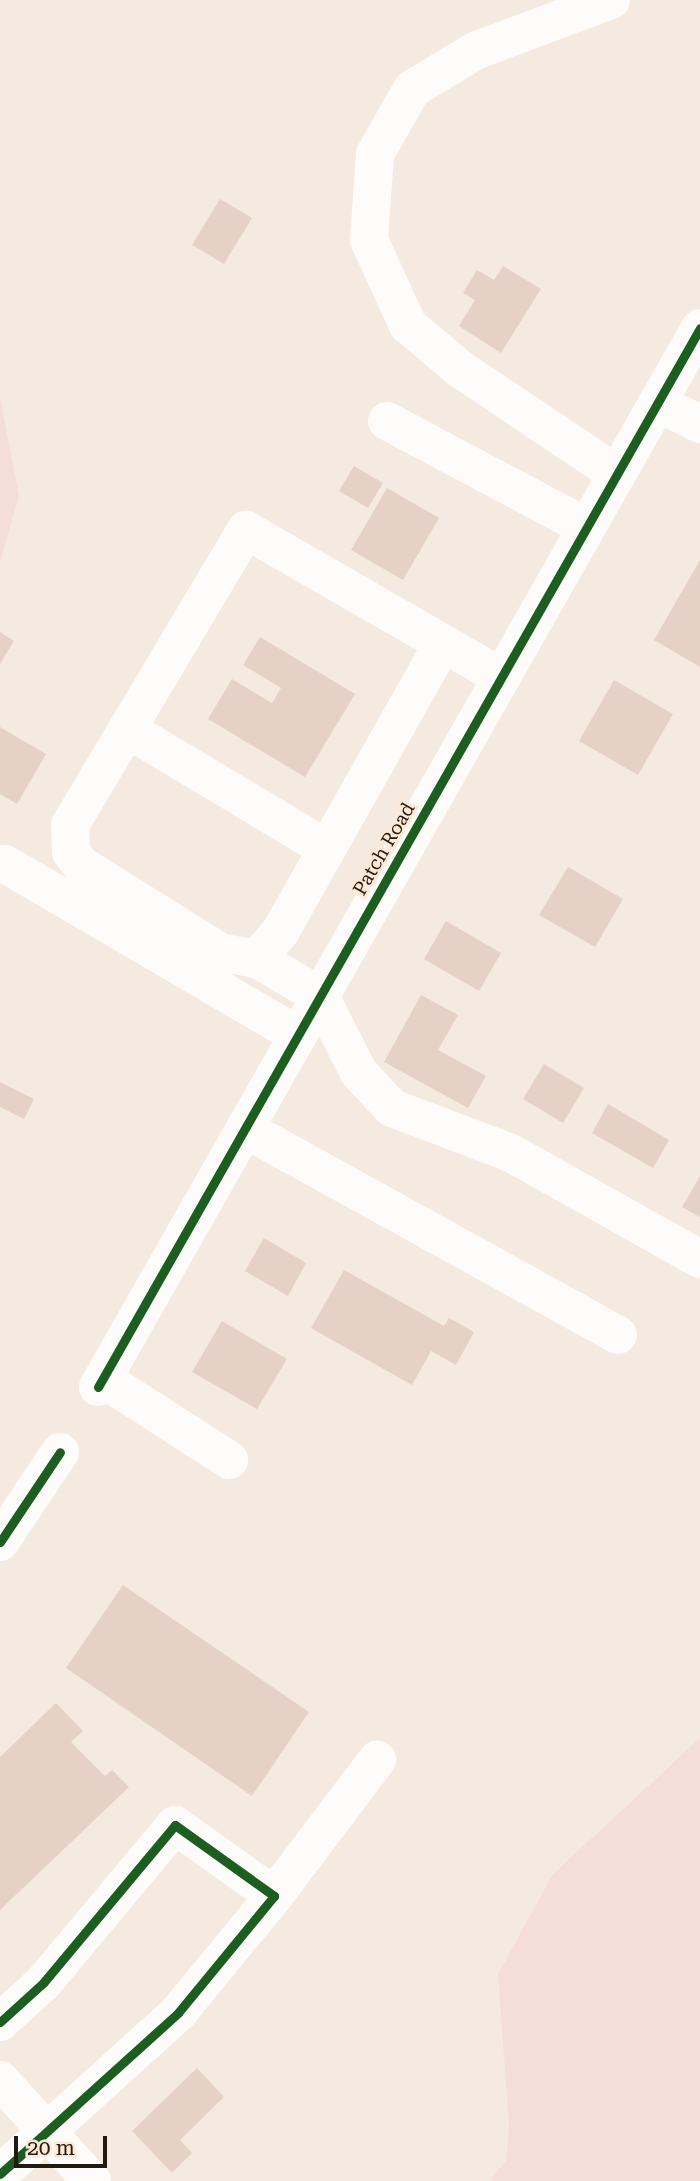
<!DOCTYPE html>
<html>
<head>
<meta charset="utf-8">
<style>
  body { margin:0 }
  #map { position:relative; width:700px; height:2181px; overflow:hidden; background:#f5eae0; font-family:"Roboto Serif",serif }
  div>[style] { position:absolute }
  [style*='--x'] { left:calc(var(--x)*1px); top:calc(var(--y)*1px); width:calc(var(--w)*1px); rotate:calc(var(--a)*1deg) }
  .green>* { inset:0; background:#f6ded8 }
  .building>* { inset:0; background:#e6d1c6 }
  .minor>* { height:38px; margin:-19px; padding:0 19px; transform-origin:19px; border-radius:19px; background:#fefcfa }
  .cycleway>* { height:9px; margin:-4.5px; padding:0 4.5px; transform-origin:4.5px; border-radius:4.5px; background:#1b5e20 }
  span { translate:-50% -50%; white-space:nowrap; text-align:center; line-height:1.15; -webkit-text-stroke:6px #fee9d7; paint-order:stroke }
  .street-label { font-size:19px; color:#221911 }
  .scale { position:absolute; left:14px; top:2136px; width:93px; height:32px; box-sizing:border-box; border:4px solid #221911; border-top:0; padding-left:9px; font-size:21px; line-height:24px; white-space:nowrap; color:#221911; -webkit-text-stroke:5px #fee9d7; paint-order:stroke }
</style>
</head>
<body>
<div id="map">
  <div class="green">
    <div style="clip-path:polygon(0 397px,19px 496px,0 563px)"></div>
    <div style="clip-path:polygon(700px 1738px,700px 2181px,490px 2181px,506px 2160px,509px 2126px,498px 1974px,553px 1874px)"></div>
  </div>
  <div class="building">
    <div style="clip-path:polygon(220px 199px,252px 218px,224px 264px,192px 245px)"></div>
    <div style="clip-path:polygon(503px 266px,541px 289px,501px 353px,459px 326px,475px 300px,463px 293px,477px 270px,494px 280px)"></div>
    <div style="clip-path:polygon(354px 466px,383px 483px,368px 508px,339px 491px)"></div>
    <div style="clip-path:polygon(387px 488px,439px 518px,403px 580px,351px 550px)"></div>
    <div style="clip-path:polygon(700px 560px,700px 667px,654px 640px)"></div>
    <div style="clip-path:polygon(0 632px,14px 641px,0 664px)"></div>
    <div style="clip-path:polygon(260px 637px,355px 694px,305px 777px,208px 719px,232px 679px,272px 703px,281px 688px,243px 665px)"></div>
    <div style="clip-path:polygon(614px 680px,673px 714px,638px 775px,579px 741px)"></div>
    <div style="clip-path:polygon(0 727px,46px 754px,17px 804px,0 794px)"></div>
    <div style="clip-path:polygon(568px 867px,623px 899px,595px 947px,539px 915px)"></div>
    <div style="clip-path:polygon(446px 921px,501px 953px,479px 991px,424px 959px)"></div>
    <div style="clip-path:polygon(421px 995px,458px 1015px,438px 1050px,486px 1076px,468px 1108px,384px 1062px)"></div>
    <div style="clip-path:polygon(544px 1064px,584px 1088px,563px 1123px,523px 1099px)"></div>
    <div style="clip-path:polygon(0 1082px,34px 1099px,24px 1119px,0 1107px)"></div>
    <div style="clip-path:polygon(608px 1104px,669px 1140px,653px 1168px,592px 1133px)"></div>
    <div style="clip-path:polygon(700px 1176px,700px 1217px,682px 1207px)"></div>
    <div style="clip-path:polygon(264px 1238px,306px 1263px,288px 1296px,245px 1271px)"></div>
    <div style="clip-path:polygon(344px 1270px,444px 1326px,449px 1318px,474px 1332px,456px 1365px,431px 1351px,412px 1385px,311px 1328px)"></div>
    <div style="clip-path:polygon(222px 1321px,287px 1359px,257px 1409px,192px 1372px)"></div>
    <div style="clip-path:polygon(123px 1585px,309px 1712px,252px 1796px,66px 1668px)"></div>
    <div style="clip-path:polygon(56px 1703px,83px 1731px,71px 1742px,105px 1776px,112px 1770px,129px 1787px,0 1910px,0 1757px)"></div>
    <div style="clip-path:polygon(197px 2068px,224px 2097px,180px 2140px,192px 2153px,172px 2173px,132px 2131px)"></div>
  </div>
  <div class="minor">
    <div style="--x:611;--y:0;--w:143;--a:159.5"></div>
    <div style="--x:477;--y:50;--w:76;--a:149"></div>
    <div style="--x:412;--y:89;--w:75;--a:119.6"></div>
    <div style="--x:375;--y:154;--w:86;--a:94"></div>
    <div style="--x:369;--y:240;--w:94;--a:65.4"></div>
    <div style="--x:408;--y:325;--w:68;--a:40.2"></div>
    <div style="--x:460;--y:369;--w:189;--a:33.8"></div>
    <div style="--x:657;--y:403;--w:48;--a:26"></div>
    <div style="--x:387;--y:421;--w:225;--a:28"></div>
    <div style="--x:443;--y:643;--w:330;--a:119.4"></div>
    <div style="--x:281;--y:931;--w:37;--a:131"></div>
    <div style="--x:257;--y:959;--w:36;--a:-170"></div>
    <div style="--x:222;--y:953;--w:166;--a:-148"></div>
    <div style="--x:81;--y:865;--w:16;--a:-128"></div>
    <div style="--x:71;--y:852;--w:27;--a:-92"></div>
    <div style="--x:70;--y:825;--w:344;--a:-59.2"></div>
    <div style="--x:246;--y:530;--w:295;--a:29.9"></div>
    <div style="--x:127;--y:729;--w:230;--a:30.9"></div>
    <div style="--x:5;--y:864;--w:339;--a:30.3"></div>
    <div style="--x:257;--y:959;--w:73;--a:30.4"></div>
    <div style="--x:320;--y:996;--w:86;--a:63.1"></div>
    <div style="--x:359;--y:1073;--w:48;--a:46.7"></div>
    <div style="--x:392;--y:1108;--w:127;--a:20.7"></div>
    <div style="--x:511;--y:1153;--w:217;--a:29.3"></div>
    <div style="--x:245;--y:1129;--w:426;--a:28.9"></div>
    <div style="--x:103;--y:1379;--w:150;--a:32.7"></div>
    <div style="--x:98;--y:1387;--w:1218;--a:-60.38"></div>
    <div style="--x:0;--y:1542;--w:108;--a:-56.3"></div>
    <div style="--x:274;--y:1896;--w:171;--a:-52.9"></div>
    <div style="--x:0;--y:2022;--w:58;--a:-42.2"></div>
    <div style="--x:43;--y:1983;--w:206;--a:-50.1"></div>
    <div style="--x:175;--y:1825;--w:122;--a:35.6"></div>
    <div style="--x:274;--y:1896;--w:151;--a:129.4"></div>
    <div style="--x:178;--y:2013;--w:240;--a:137.9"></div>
    <div style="--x:0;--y:2080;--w:137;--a:47.7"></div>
  </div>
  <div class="cycleway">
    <div style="--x:98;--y:1387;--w:1218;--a:-60.38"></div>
    <div style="--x:0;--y:1542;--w:108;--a:-56.3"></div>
    <div style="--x:0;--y:2022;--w:58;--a:-42.2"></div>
    <div style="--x:43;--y:1983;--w:206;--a:-50.1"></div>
    <div style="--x:175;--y:1825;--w:122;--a:35.6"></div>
    <div style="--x:274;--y:1896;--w:151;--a:129.4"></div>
    <div style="--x:178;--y:2013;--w:240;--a:137.9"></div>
  </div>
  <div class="street-label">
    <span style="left:384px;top:849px;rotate:-60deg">Patch Road</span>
  </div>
  <div class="scale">20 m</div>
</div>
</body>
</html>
